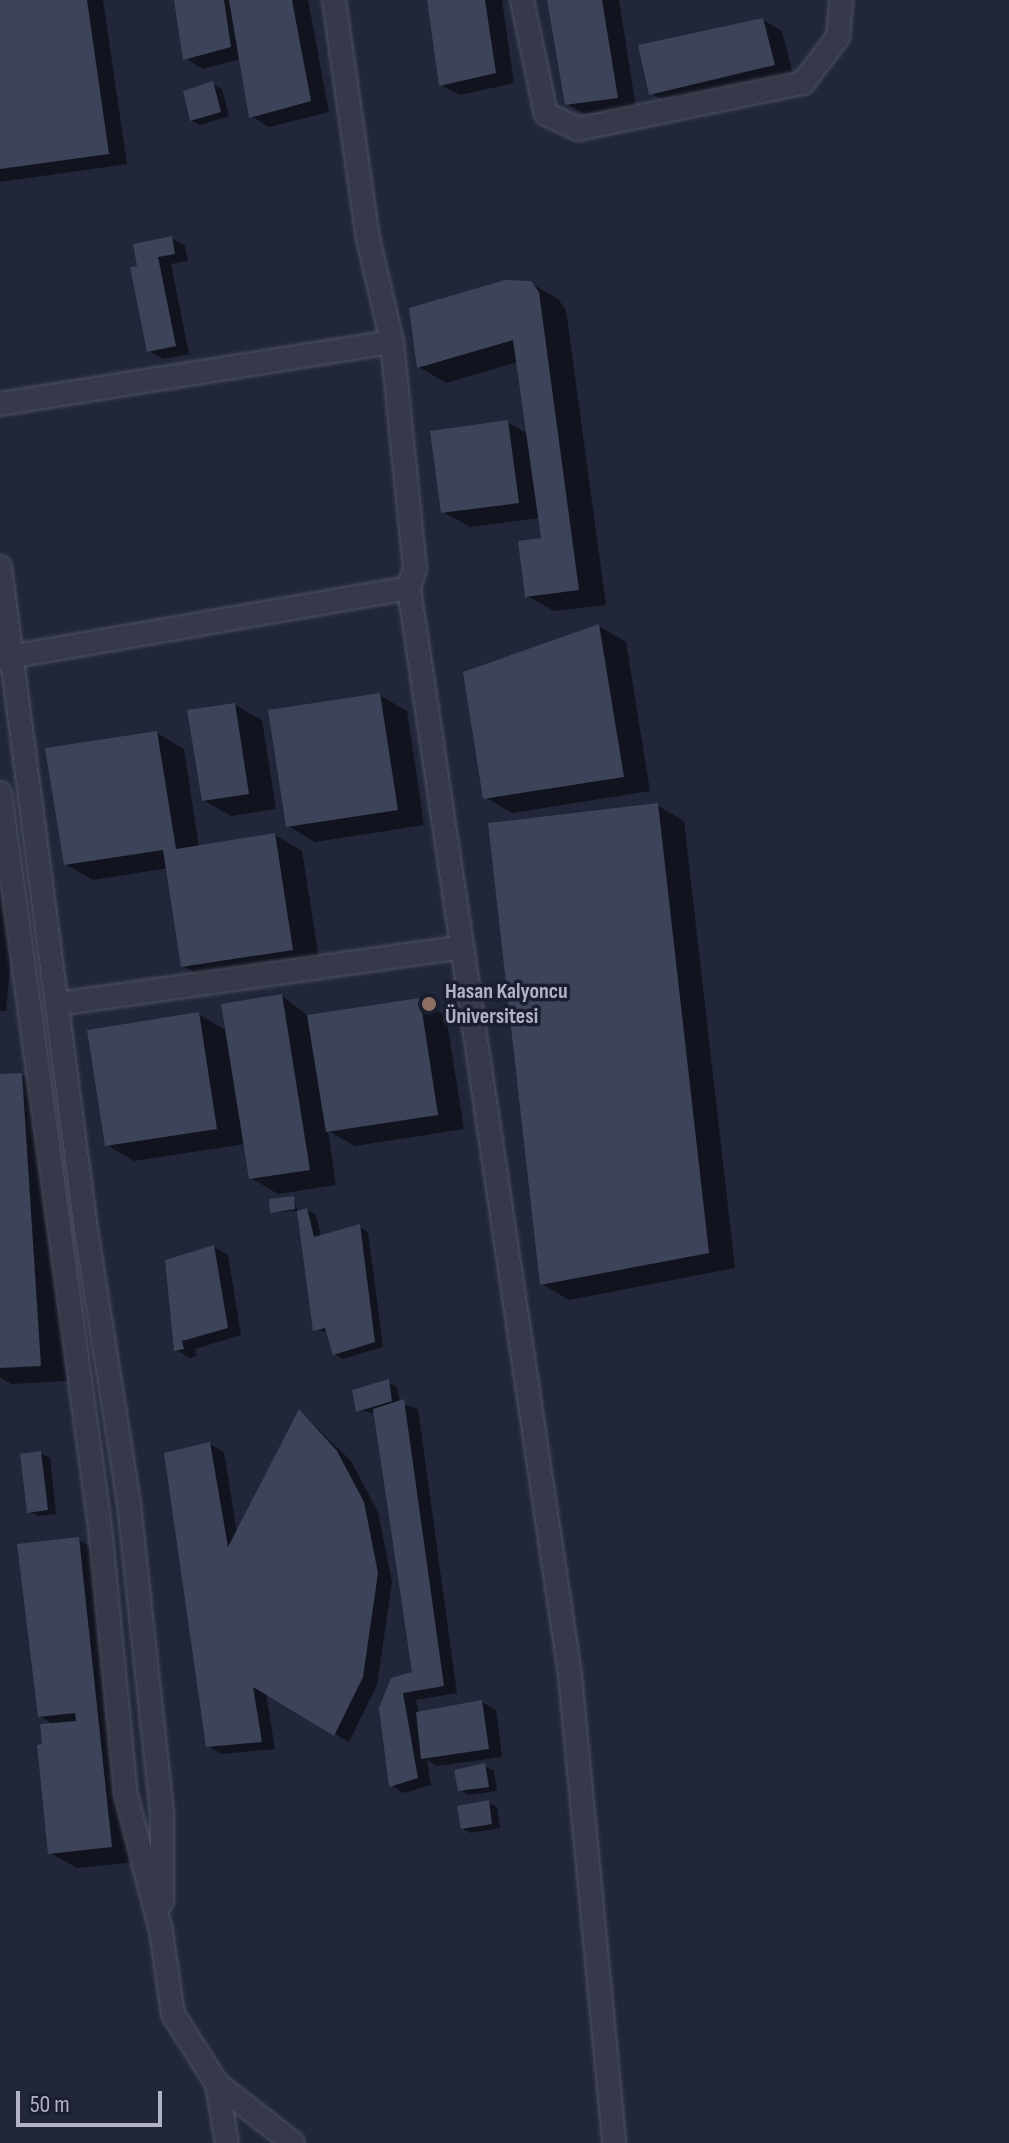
<!DOCTYPE html>
<html>
<head>
<meta charset="utf-8">
<style>
  body { margin:0 }
  #map { position:relative; width:1009px; height:2143px; overflow:hidden; background:#212639; font-family:"Sofia Sans Condensed",sans-serif }
  div>[style] { position:absolute }
  [style*='--x'] { left:calc(var(--x)*1px); top:calc(var(--y)*1px); width:calc(var(--w)*1px); rotate:calc(var(--a)*1deg) }
  .shadow>* { inset:0; background:#0007 }
  .building>* { inset:0; background:#3d4359 }
  .roads { filter:drop-shadow(0 0 2px #4f5364) drop-shadow(0 0 2px #4f5364) }
  .street>* { height:22px; margin:-11px; padding:0 11px; transform-origin:11px; border-radius:11px; background:#353949 }
  .dots>* { width:22px; height:22px; translate:-50% -50%; box-sizing:border-box; border:4px solid #1a1e2e; border-radius:50% }
  span { translate:-50% -50%; white-space:nowrap; text-align:center; line-height:1.15; -webkit-text-stroke:7px #1a1e2e; paint-order:stroke }
  .poi-label { font-size:22px; color:#afb3c5; font-weight:700 }
  .left { translate:0 -50%; text-align:left }
  .scale { position:absolute; left:16px; top:2091px; width:146px; height:36px; box-sizing:border-box; border:4px solid #afb3c5; border-top:0; padding-left:10px; font-size:24px; line-height:28px; white-space:nowrap; color:#afb3c5; -webkit-text-stroke:6px #1a1e2e; paint-order:stroke }
</style>
</head>
<body>
<div id="map">
  <div class="shadow">
    <div style="clip-path:polygon(0 0,103px 0,127px 164px,0 182px)"></div>
    <div style="clip-path:polygon(176px 0,308px 0,329px 112px,269px 127px,251px 116px,241px 59px,203px 69px,185px 58px)"></div>
    <div style="clip-path:polygon(429px 0,502px 0,514px 83px,460px 95px,441px 85px)"></div>
    <div style="clip-path:polygon(549px 0,619px 0,636px 108px,585px 114px,566px 104px)"></div>
    <div style="clip-path:polygon(763px 20px,782px 31px,793px 75px,670px 104px,651px 93px)"></div>
    <div style="clip-path:polygon(213px 84px,222px 89px,229px 116px,200px 125px,191px 120px)"></div>
    <div style="clip-path:polygon(171px 238px,185px 246px,188px 261px,171px 264px,189px 354px,163px 359px,149px 351px,140px 267px)"></div>
    <div style="clip-path:polygon(530px 283px,558px 299px,566px 310px,606px 605px,554px 611px,527px 596px,543px 539px,540px 518px,470px 527px,443px 512px,507px 422px,529px 435px,518px 362px,446px 383px,419px 367px)"></div>
    <div style="clip-path:polygon(599px 626px,626px 642px,650px 791px,512px 813px,485px 797px)"></div>
    <div style="clip-path:polygon(379px 695px,407px 711px,424px 825px,315px 842px,288px 826px)"></div>
    <div style="clip-path:polygon(235px 705px,262px 720px,276px 809px,231px 816px,203px 800px)"></div>
    <div style="clip-path:polygon(157px 733px,184px 749px,199px 847px,275px 835px,302px 851px,320px 965px,210px 982px,183px 966px,168px 868px,93px 880px,65px 864px)"></div>
    <div style="clip-path:polygon(657px 805px,684px 821px,735px 1268px,569px 1300px,542px 1284px)"></div>
    <div style="clip-path:polygon(0 851px,20px 862px,6px 1011px,0 1011px)"></div>
    <div style="clip-path:polygon(282px 996px,310px 1017px,419px 1000px,446px 1016px,464px 1129px,355px 1146px,328px 1131px,336px 1185px,278px 1194px,251px 1178px,245px 1144px,134px 1161px,107px 1145px,198px 1014px,227px 1031px)"></div>
    <div style="clip-path:polygon(22px 1075px,49px 1091px,67px 1381px,11px 1384px,0 1377px,0 1076px)"></div>
    <div style="clip-path:polygon(293px 1198px,298px 1211px,272px 1212px)"></div>
    <div style="clip-path:polygon(307px 1210px,316px 1215px,321px 1237px,359px 1227px,368px 1232px,383px 1347px,343px 1359px,334px 1354px,328px 1333px,315px 1329px)"></div>
    <div style="clip-path:polygon(214px 1247px,228px 1255px,241px 1335px,195px 1349px,197px 1356px,190px 1358px,176px 1350px)"></div>
    <div style="clip-path:polygon(388px 1382px,397px 1387px,400px 1403px,418px 1409px,457px 1693px,416px 1700px,419px 1713px,482px 1702px,496px 1710px,502px 1757px,437px 1766px,427px 1760px,431px 1785px,404px 1793px,390px 1785px,381px 1708px,415px 1673px,375px 1413px,358px 1410px)"></div>
    <div style="clip-path:polygon(300px 1411px,351px 1461px,378px 1512px,392px 1582px,377px 1685px,349px 1742px,266px 1693px,275px 1749px,222px 1754px,208px 1746px,210px 1444px,224px 1452px,237px 1533px)"></div>
    <div style="clip-path:polygon(41px 1453px,50px 1458px,56px 1514px,38px 1516px,29px 1511px)"></div>
    <div style="clip-path:polygon(79px 1540px,106px 1555px,138px 1862px,77px 1868px,50px 1853px,44px 1746px,55px 1725px,40px 1716px)"></div>
    <div style="clip-path:polygon(485px 1766px,494px 1771px,497px 1791px,469px 1795px,460px 1790px)"></div>
    <div style="clip-path:polygon(488px 1802px,497px 1807px,500px 1828px,471px 1833px,462px 1828px)"></div>
  </div>
  <div class="building">
    <div style="clip-path:polygon(0 0,87px 0,109px 154px,0 169px)"></div>
    <div style="clip-path:polygon(174px 0,224px 0,231px 47px,183px 60px)"></div>
    <div style="clip-path:polygon(229px 0,292px 0,311px 101px,249px 118px)"></div>
    <div style="clip-path:polygon(427px 0,485px 0,496px 73px,439px 86px)"></div>
    <div style="clip-path:polygon(547px 0,602px 0,618px 98px,565px 105px)"></div>
    <div style="clip-path:polygon(763px 18px,775px 65px,649px 95px,638px 45px)"></div>
    <div style="clip-path:polygon(213px 81px,221px 112px,190px 121px,183px 91px)"></div>
    <div style="clip-path:polygon(172px 236px,175px 254px,158px 257px,176px 346px,147px 352px,130px 267px,137px 266px,133px 244px)"></div>
    <div style="clip-path:polygon(505px 280px,531px 281px,539px 292px,579px 590px,525px 597px,518px 541px,541px 538px,513px 340px,417px 368px,409px 308px)"></div>
    <div style="clip-path:polygon(508px 420px,519px 503px,441px 513px,430px 431px)"></div>
    <div style="clip-path:polygon(599px 624px,624px 777px,483px 799px,463px 672px)"></div>
    <div style="clip-path:polygon(380px 693px,398px 810px,286px 827px,268px 710px)"></div>
    <div style="clip-path:polygon(235px 703px,249px 794px,202px 801px,187px 710px)"></div>
    <div style="clip-path:polygon(157px 731px,176px 849px,275px 833px,293px 950px,181px 967px,163px 850px,64px 865px,45px 748px)"></div>
    <div style="clip-path:polygon(658px 803px,709px 1253px,540px 1285px,488px 823px)"></div>
    <div style="clip-path:polygon(282px 994px,310px 1170px,249px 1179px,221px 1004px)"></div>
    <div style="clip-path:polygon(420px 998px,438px 1115px,326px 1132px,307px 1015px)"></div>
    <div style="clip-path:polygon(199px 1012px,217px 1129px,105px 1146px,87px 1030px)"></div>
    <div style="clip-path:polygon(22px 1073px,41px 1366px,0 1368px,0 1074px)"></div>
    <div style="clip-path:polygon(294px 1196px,295px 1209px,270px 1213px,269px 1199px)"></div>
    <div style="clip-path:polygon(307px 1208px,314px 1237px,360px 1224px,375px 1342px,333px 1355px,325px 1328px,313px 1331px,297px 1211px)"></div>
    <div style="clip-path:polygon(214px 1245px,228px 1328px,182px 1341px,184px 1349px,174px 1351px,165px 1260px)"></div>
    <div style="clip-path:polygon(389px 1379px,392px 1401px,356px 1412px,352px 1390px)"></div>
    <div style="clip-path:polygon(404px 1399px,444px 1686px,403px 1693px,418px 1778px,389px 1787px,379px 1708px,391px 1678px,412px 1672px,373px 1409px)"></div>
    <div style="clip-path:polygon(299px 1409px,337px 1451px,364px 1502px,378px 1573px,363px 1677px,334px 1736px,253px 1687px,262px 1742px,206px 1747px,164px 1453px,210px 1442px,228px 1547px)"></div>
    <div style="clip-path:polygon(41px 1451px,48px 1510px,27px 1513px,20px 1454px)"></div>
    <div style="clip-path:polygon(79px 1537px,112px 1847px,48px 1854px,37px 1745px,42px 1744px,40px 1724px,76px 1721px,75px 1713px,38px 1717px,17px 1544px)"></div>
    <div style="clip-path:polygon(482px 1700px,489px 1749px,421px 1759px,416px 1712px)"></div>
    <div style="clip-path:polygon(485px 1763px,489px 1787px,458px 1791px,454px 1770px)"></div>
    <div style="clip-path:polygon(489px 1800px,492px 1824px,461px 1829px,457px 1806px)"></div>
  </div>
  <div class="roads">
    <div class="street">
      <div style="--x:334;--y:0;--w:240;--a:81.9"></div>
      <div style="--x:368;--y:238;--w:107;--a:77"></div>
      <div style="--x:522;--y:0;--w:116;--a:78.1"></div>
      <div style="--x:546;--y:114;--w:35;--a:25"></div>
      <div style="--x:578;--y:129;--w:230;--a:-11.6"></div>
      <div style="--x:803;--y:83;--w:58;--a:-52.7"></div>
      <div style="--x:838;--y:37;--w:37;--a:-85"></div>
      <div style="--x:0;--y:404;--w:397;--a:-9"></div>
      <div style="--x:392;--y:342;--w:228;--a:84.2"></div>
      <div style="--x:415;--y:569;--w:20;--a:108"></div>
      <div style="--x:409;--y:588;--w:415;--a:170.2"></div>
      <div style="--x:0;--y:567;--w:668;--a:82.6"></div>
      <div style="--x:86;--y:1229;--w:278;--a:81.1"></div>
      <div style="--x:129;--y:1504;--w:313;--a:83.9"></div>
      <div style="--x:162;--y:1815;--w:87;--a:90"></div>
      <div style="--x:409;--y:588;--w:1099;--a:81.57"></div>
      <div style="--x:570;--y:1675;--w:470;--a:84.6"></div>
      <div style="--x:0;--y:793;--w:741;--a:82.24"></div>
      <div style="--x:100;--y:1527;--w:269;--a:84.5"></div>
      <div style="--x:126;--y:1795;--w:140;--a:75.6"></div>
      <div style="--x:161;--y:1931;--w:84;--a:81.8"></div>
      <div style="--x:173;--y:2014;--w:83;--a:57.8"></div>
      <div style="--x:217;--y:2084;--w:96;--a:37.8"></div>
      <div style="--x:57;--y:1004;--w:409;--a:-8"></div>
      <div style="--x:217;--y:2084;--w:60;--a:80.4"></div>
    </div>
  </div>
  <div class="dots">
    <div style="left:429px;top:1004px;background:#8d6e63"></div>
  </div>
  <div class="poi-label">
    <span class="left" style="left:445px;top:1004px">Hasan Kalyoncu<br>Üniversitesi</span>
  </div>
  <div class="scale">50 m</div>
</div>
</body>
</html>
